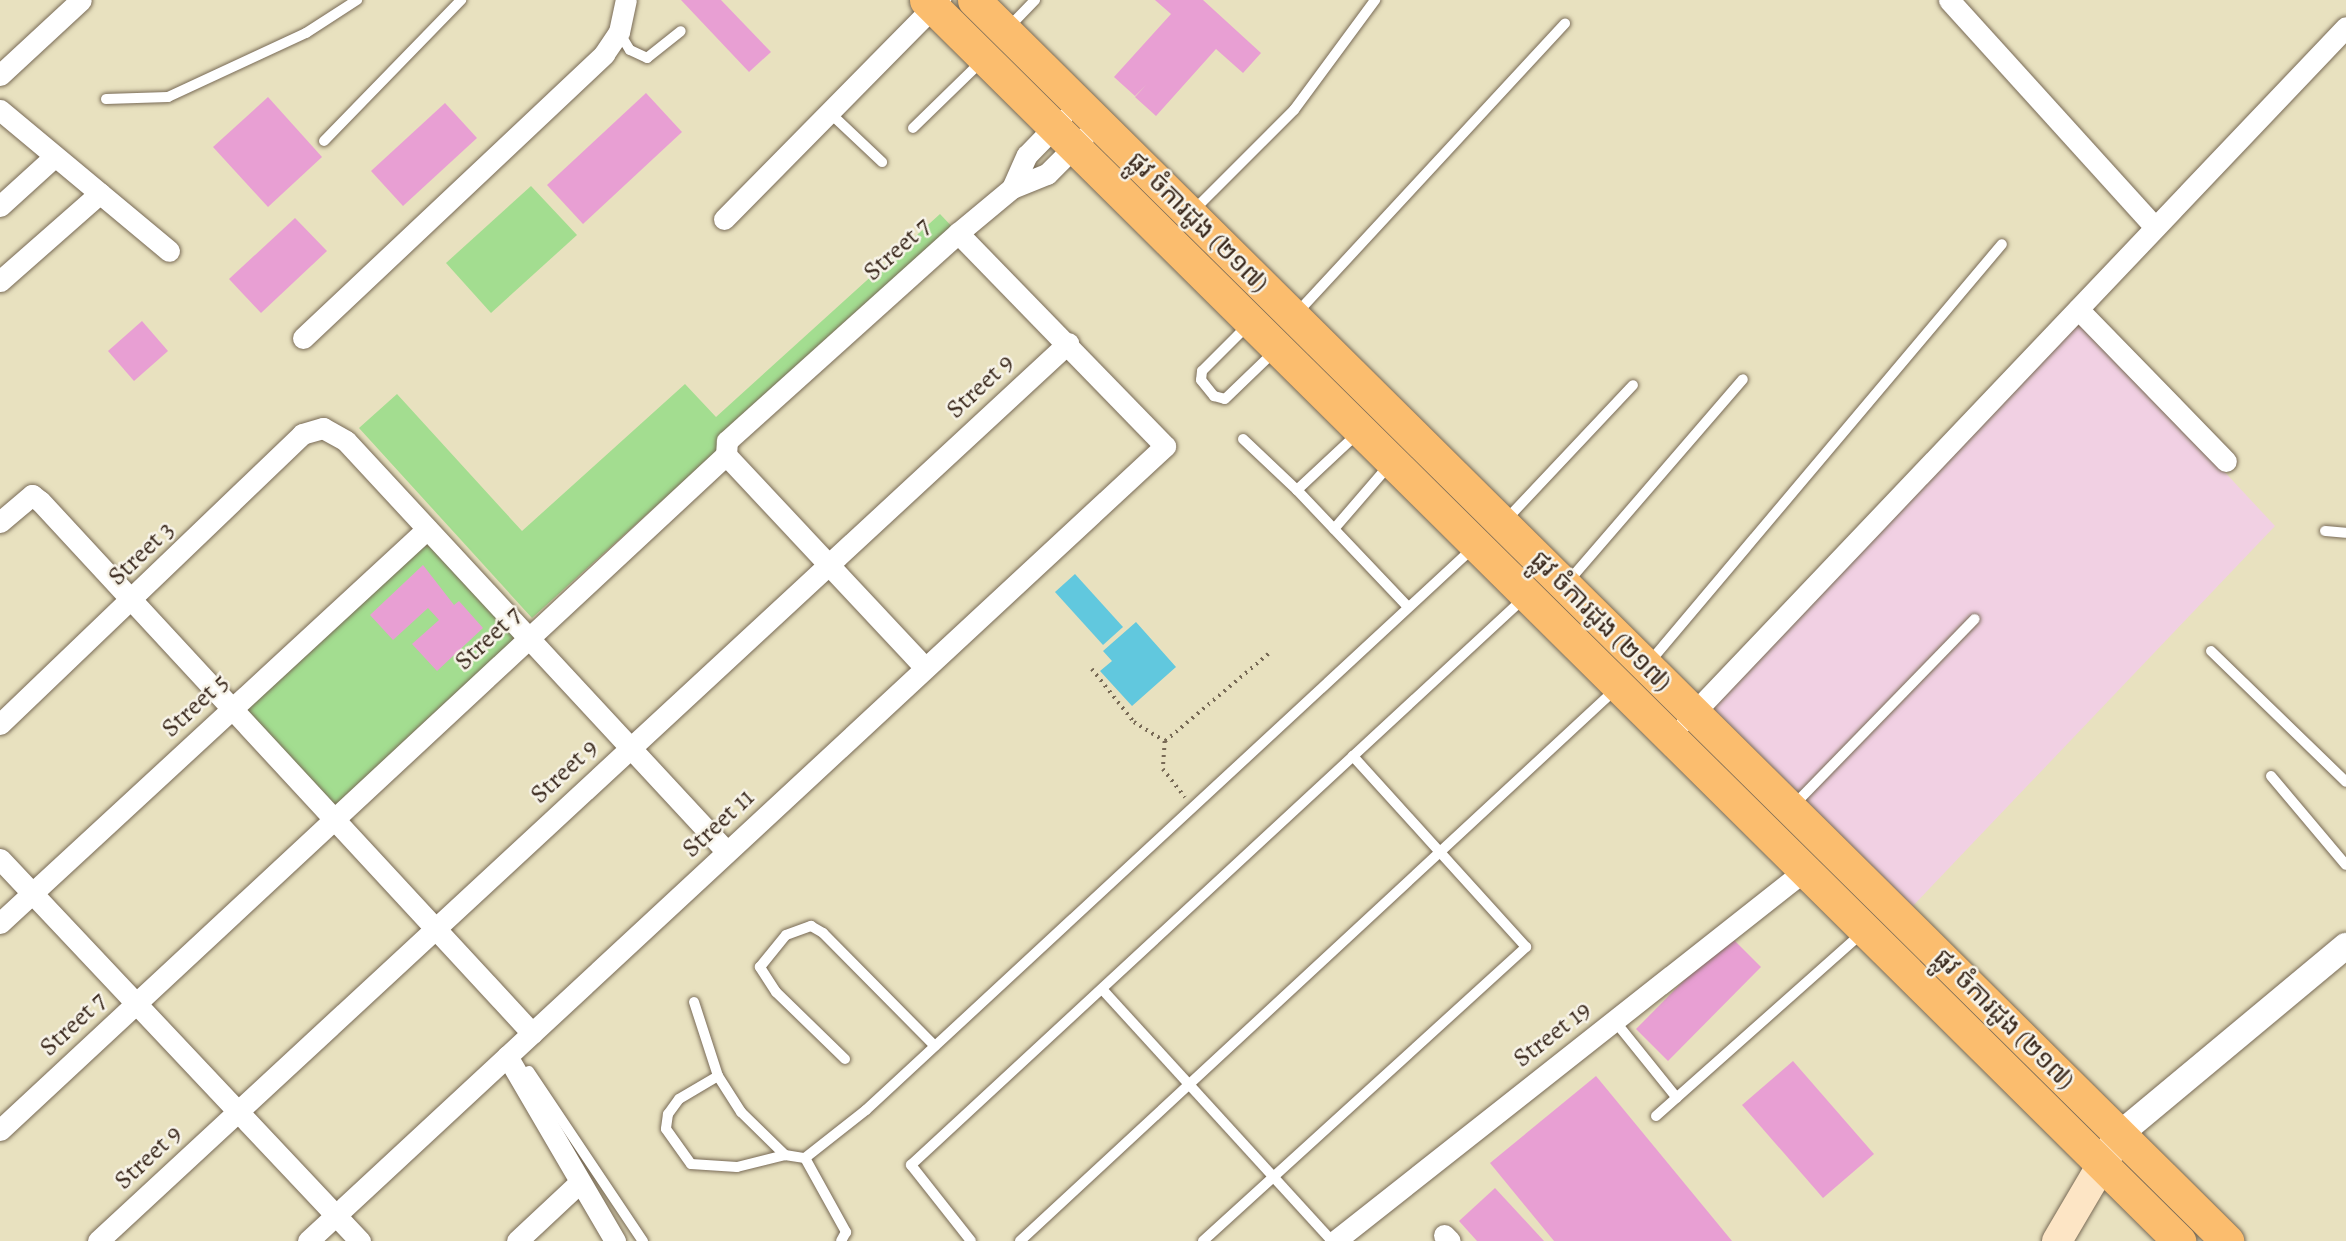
<!DOCTYPE html>
<html>
<head>
<meta charset="utf-8">
<style>
  body { margin:0 }
  #map { position:relative; width:2346px; height:1241px; overflow:hidden; background:#e8e1bf; font-family:Alegreya,"Noto Sans Khmer",serif }
  div>[style] { position:absolute }
  [style*='--x'] { left:calc(var(--x)*1px); top:calc(var(--y)*1px); width:calc(var(--w)*1px); rotate:calc(var(--a)*1deg) }
  .built>* { inset:0; background:#f1d0e3 }
  .green>* { inset:0; background:#a3dd90 }
  .water>* { inset:0; background:#61c8de }
  .building>* { inset:0; background:#e89fd3 }
  .path>* { height:3.5px; margin-top:-1.75px; transform-origin:0; background:repeating-linear-gradient(90deg,#786a56 0 2px,transparent 0 7px) }
  .roads { filter:drop-shadow(0 0 2px #786a56) drop-shadow(0 0 2px #786a56) }
  .service>* { height:10px; margin:-5px; padding:0 5px; transform-origin:5px; border-radius:5px; background:#fff }
  .minor>* { height:21px; margin:-10.5px; padding:0 10.5px; transform-origin:10.5px; border-radius:10.5px; background:#fff }
  .tertiary>* { height:26px; margin:-13px; padding:0 13px; transform-origin:13px; border-radius:13px; background:#fff }
  .secondary>* { height:30px; margin:-15px; padding:0 15px; transform-origin:15px; border-radius:15px; background:#fde5c5 }
  .primary>* { height:33px; margin:-16.5px; padding:0 16.5px; transform-origin:16.5px; border-radius:16.5px; background:#fbbd6e }
  span { translate:-50% -50%; white-space:nowrap; text-align:center; line-height:1.15; -webkit-text-stroke:5px #f7f3e8; paint-order:stroke }
  .street-label { font-size:26px; color:#3b2a1e }
</style>
</head>
<body>
<div id="map">
  <div class="built">
    <div style="clip-path:polygon(2082px 319px,2275px 526px,1909px 910px,1707px 705px)"></div>
  </div>
  <div class="green">
    <div style="clip-path:polygon(531px 186px,577px 235px,491px 313px,446px 263px)"></div>
    <div style="clip-path:polygon(940px 214px,958px 233px,532px 618px,359px 428px,397px 394px,522px 531px,685px 384px,716px 417px)"></div>
    <div style="clip-path:polygon(428px 537px,519px 638px,333px 809px,243px 705px)"></div>
  </div>
  <div class="water">
    <div style="clip-path:polygon(1075px 574px,1123px 627px,1103px 645px,1055px 592px)"></div>
    <div style="clip-path:polygon(1136px 622px,1176px 667px,1132px 706px,1100px 671px,1112px 661px,1103px 651px)"></div>
  </div>
  <div class="building">
    <div style="clip-path:polygon(681px 0,721px 0,771px 52px,749px 72px)"></div>
    <div style="clip-path:polygon(1155px 0,1203px 0,1261px 53px,1243px 73px,1216px 49px,1156px 116px,1135px 97px,1146px 85px,1135px 96px,1114px 77px,1171px 14px)"></div>
    <div style="clip-path:polygon(646px 93px,682px 132px,583px 224px,547px 185px)"></div>
    <div style="clip-path:polygon(268px 97px,322px 157px,268px 207px,213px 147px)"></div>
    <div style="clip-path:polygon(445px 103px,477px 138px,403px 206px,371px 171px)"></div>
    <div style="clip-path:polygon(295px 218px,327px 251px,261px 313px,229px 279px)"></div>
    <div style="clip-path:polygon(142px 321px,168px 351px,134px 381px,108px 351px)"></div>
    <div style="clip-path:polygon(423px 565px,454px 605px,459px 601px,483px 628px,437px 671px,412px 644px,439px 620px,428px 608px,393px 640px,370px 615px)"></div>
    <div style="clip-path:polygon(1729px 935px,1761px 967px,1668px 1061px,1636px 1029px)"></div>
    <div style="clip-path:polygon(1793px 1061px,1874px 1154px,1823px 1198px,1742px 1105px)"></div>
    <div style="clip-path:polygon(1596px 1076px,1732px 1241px,1554px 1241px,1490px 1163px)"></div>
    <div style="clip-path:polygon(1495px 1188px,1544px 1241px,1477px 1241px,1459px 1221px)"></div>
  </div>
  <div class="path">
    <div style="--x:1092;--y:669;--w:68;--a:51.6"></div>
    <div style="--x:1134;--y:722;--w:36;--a:32"></div>
    <div style="--x:1165;--y:741;--w:28;--a:94"></div>
    <div style="--x:1163;--y:769;--w:36;--a:52"></div>
    <div style="--x:1165;--y:741;--w:136;--a:-40.2"></div>
  </div>
  <div class="roads">
    <div class="service">
      <div style="--x:1008;--y:28;--w:39;--a:-46"></div>
      <div style="--x:619;--y:32;--w:21;--a:59"></div>
      <div style="--x:630;--y:50;--w:19;--a:25"></div>
      <div style="--x:647;--y:58;--w:43;--a:-38.5"></div>
      <div style="--x:106;--y:99;--w:62;--a:-1.8"></div>
      <div style="--x:168;--y:97;--w:152;--a:-24.9"></div>
      <div style="--x:306;--y:33;--w:61;--a:-32.9"></div>
      <div style="--x:829;--y:112;--w:73;--a:43.3"></div>
      <div style="--x:913;--y:128;--w:98;--a:-44.2"></div>
      <div style="--x:324;--y:141;--w:197;--a:-45.8"></div>
      <div style="--x:1192;--y:212;--w:144;--a:-45"></div>
      <div style="--x:1294;--y:110;--w:137;--a:-53.6"></div>
      <div style="--x:1296;--y:314;--w:396;--a:-47.2"></div>
      <div style="--x:1248;--y:325;--w:65;--a:135"></div>
      <div style="--x:1202;--y:371;--w:9;--a:96"></div>
      <div style="--x:1201;--y:380;--w:21;--a:51"></div>
      <div style="--x:1214;--y:396;--w:11;--a:15"></div>
      <div style="--x:1225;--y:399;--w:71;--a:-43.9"></div>
      <div style="--x:1243;--y:439;--w:74;--a:43.4"></div>
      <div style="--x:1297;--y:490;--w:83;--a:-43.1"></div>
      <div style="--x:1297;--y:490;--w:161;--a:46.5"></div>
      <div style="--x:1504;--y:522;--w:188;--a:-46.7"></div>
      <div style="--x:1334;--y:529;--w:87;--a:-49.2"></div>
      <div style="--x:2325;--y:531;--w:21;--a:5"></div>
      <div style="--x:1567;--y:583;--w:269;--a:-49.2"></div>
      <div style="--x:2211;--y:651;--w:188;--a:44.1"></div>
      <div style="--x:1648;--y:664;--w:549;--a:-49.87"></div>
      <div style="--x:2271;--y:776;--w:116;--a:49.9"></div>
      <div style="--x:1792;--y:807;--w:262;--a:-45.8"></div>
      <div style="--x:1102;--y:989;--w:341;--a:47.6"></div>
      <div style="--x:694;--y:1002;--w:78;--a:72"></div>
      <div style="--x:718;--y:1076;--w:43;--a:57.4"></div>
      <div style="--x:741;--y:1112;--w:62;--a:44.3"></div>
      <div style="--x:785;--y:1155;--w:20;--a:9"></div>
      <div style="--x:805;--y:1158;--w:78;--a:-38.2"></div>
      <div style="--x:866;--y:1110;--w:827;--a:-42.8"></div>
      <div style="--x:1614;--y:1020;--w:100;--a:51.1"></div>
      <div style="--x:845;--y:1059;--w:96;--a:-135.8"></div>
      <div style="--x:776;--y:992;--w:30;--a:-123"></div>
      <div style="--x:760;--y:967;--w:41;--a:-50.9"></div>
      <div style="--x:786;--y:935;--w:27;--a:-20"></div>
      <div style="--x:811;--y:926;--w:14;--a:30"></div>
      <div style="--x:823;--y:933;--w:159;--a:45.3"></div>
      <div style="--x:529;--y:1071;--w:205;--a:56.2"></div>
      <div style="--x:718;--y:1076;--w:45;--a:149.5"></div>
      <div style="--x:679;--y:1099;--w:19;--a:126"></div>
      <div style="--x:668;--y:1114;--w:15;--a:98"></div>
      <div style="--x:666;--y:1129;--w:43;--a:54.5"></div>
      <div style="--x:691;--y:1164;--w:46;--a:3.7"></div>
      <div style="--x:737;--y:1167;--w:49;--a:-14"></div>
      <div style="--x:1656;--y:1116;--w:277;--a:-41.6"></div>
      <div style="--x:805;--y:1158;--w:85;--a:61"></div>
      <div style="--x:846;--y:1232;--w:10;--a:119"></div>
      <div style="--x:971;--y:1241;--w:97;--a:-128.3"></div>
      <div style="--x:911;--y:1165;--w:836;--a:-42.77"></div>
      <div style="--x:1020;--y:1241;--w:812;--a:-42.81"></div>
      <div style="--x:1203;--y:1241;--w:437;--a:-42.3"></div>
      <div style="--x:1526;--y:947;--w:258;--a:-132.2"></div>
    </div>
    <div class="minor">
      <div style="--x:1949;--y:0;--w:305;--a:47.8"></div>
      <div style="--x:0;--y:75;--w:110;--a:-42.8"></div>
      <div style="--x:0;--y:110;--w:220;--a:39.8"></div>
      <div style="--x:1012;--y:188;--w:36;--a:-66"></div>
      <div style="--x:1027;--y:155;--w:49;--a:-45.8"></div>
      <div style="--x:0;--y:206;--w:74;--a:-42.3"></div>
      <div style="--x:724;--y:219;--w:308;--a:-45.4"></div>
      <div style="--x:0;--y:281;--w:133;--a:-41.3"></div>
      <div style="--x:2078;--y:309;--w:212;--a:45.8"></div>
      <div style="--x:303;--y:338;--w:414;--a:-43.3"></div>
      <div style="--x:604;--y:54;--w:27;--a:-56"></div>
      <div style="--x:619;--y:32;--w:33;--a:-78"></div>
      <div style="--x:726;--y:455;--w:291;--a:46.9"></div>
      <div style="--x:0;--y:522;--w:42;--a:-40.2"></div>
      <div style="--x:32;--y:495;--w:10;--a:37"></div>
      <div style="--x:40;--y:501;--w:725;--a:47.24"></div>
      <div style="--x:1687;--y:720;--w:956;--a:-46.44"></div>
      <div style="--x:0;--y:724;--w:419;--a:-43.8"></div>
      <div style="--x:302;--y:434;--w:22;--a:-16"></div>
      <div style="--x:323;--y:428;--w:26;--a:29"></div>
      <div style="--x:346;--y:441;--w:560;--a:47.17"></div>
      <div style="--x:0;--y:859;--w:525;--a:46.7"></div>
      <div style="--x:0;--y:923;--w:581;--a:-42.7"></div>
      <div style="--x:507;--y:1056;--w:214;--a:59.7"></div>
      <div style="--x:0;--y:1130;--w:991;--a:-42.92"></div>
      <div style="--x:726;--y:455;--w:14;--a:-86"></div>
      <div style="--x:727;--y:441;--w:311;--a:-42"></div>
      <div style="--x:958;--y:233;--w:70;--a:-39.8"></div>
      <div style="--x:1012;--y:188;--w:38;--a:-22"></div>
      <div style="--x:1047;--y:174;--w:51;--a:-45"></div>
      <div style="--x:1444;--y:1235;--w:8;--a:45"></div>
      <div style="--x:98;--y:1241;--w:1322;--a:-42.79"></div>
      <div style="--x:308;--y:1241;--w:1169;--a:-42.85"></div>
      <div style="--x:1165;--y:446;--w:297;--a:-134.2"></div>
      <div style="--x:517;--y:1241;--w:86;--a:-43.1"></div>
      <div style="--x:1335;--y:1241;--w:597;--a:-38.27"></div>
    </div>
    <div class="tertiary">
      <div style="--x:2120;--y:1134;--w:294;--a:-39.8"></div>
    </div>
    <div class="secondary">
      <div style="--x:2057;--y:1241;--w:124;--a:-59.5"></div>
    </div>
    <div class="primary">
      <div style="--x:926;--y:0;--w:1764;--a:44.72"></div>
      <div style="--x:974;--y:0;--w:1764;--a:44.72"></div>
    </div>
  </div>
  <div class="street-label">
    <span style="left:1198px;top:222px;rotate:45deg">ផ្លូវ ចំការដូង (២១៧)</span>
    <span style="left:897px;top:249px;rotate:-42deg">Street 7</span>
    <span style="left:980px;top:386px;rotate:-43deg">Street 9</span>
    <span style="left:141px;top:553px;rotate:-44deg">Street 3</span>
    <span style="left:1601px;top:621px;rotate:45deg">ផ្លូវ ចំការដូង (២១៧)</span>
    <span style="left:488px;top:638px;rotate:-43deg">Street 7</span>
    <span style="left:195px;top:705px;rotate:-43deg">Street 5</span>
    <span style="left:564px;top:771px;rotate:-43deg">Street 9</span>
    <span style="left:718px;top:823px;rotate:-43deg">Street 11</span>
    <span style="left:2004px;top:1019px;rotate:45deg">ផ្លូវ ចំការដូង (២១៧)</span>
    <span style="left:73px;top:1024px;rotate:-43deg">Street 7</span>
    <span style="left:1552px;top:1034px;rotate:-38deg">Street 19</span>
    <span style="left:148px;top:1157px;rotate:-43deg">Street 9</span>
  </div>
</div>
</body>
</html>
